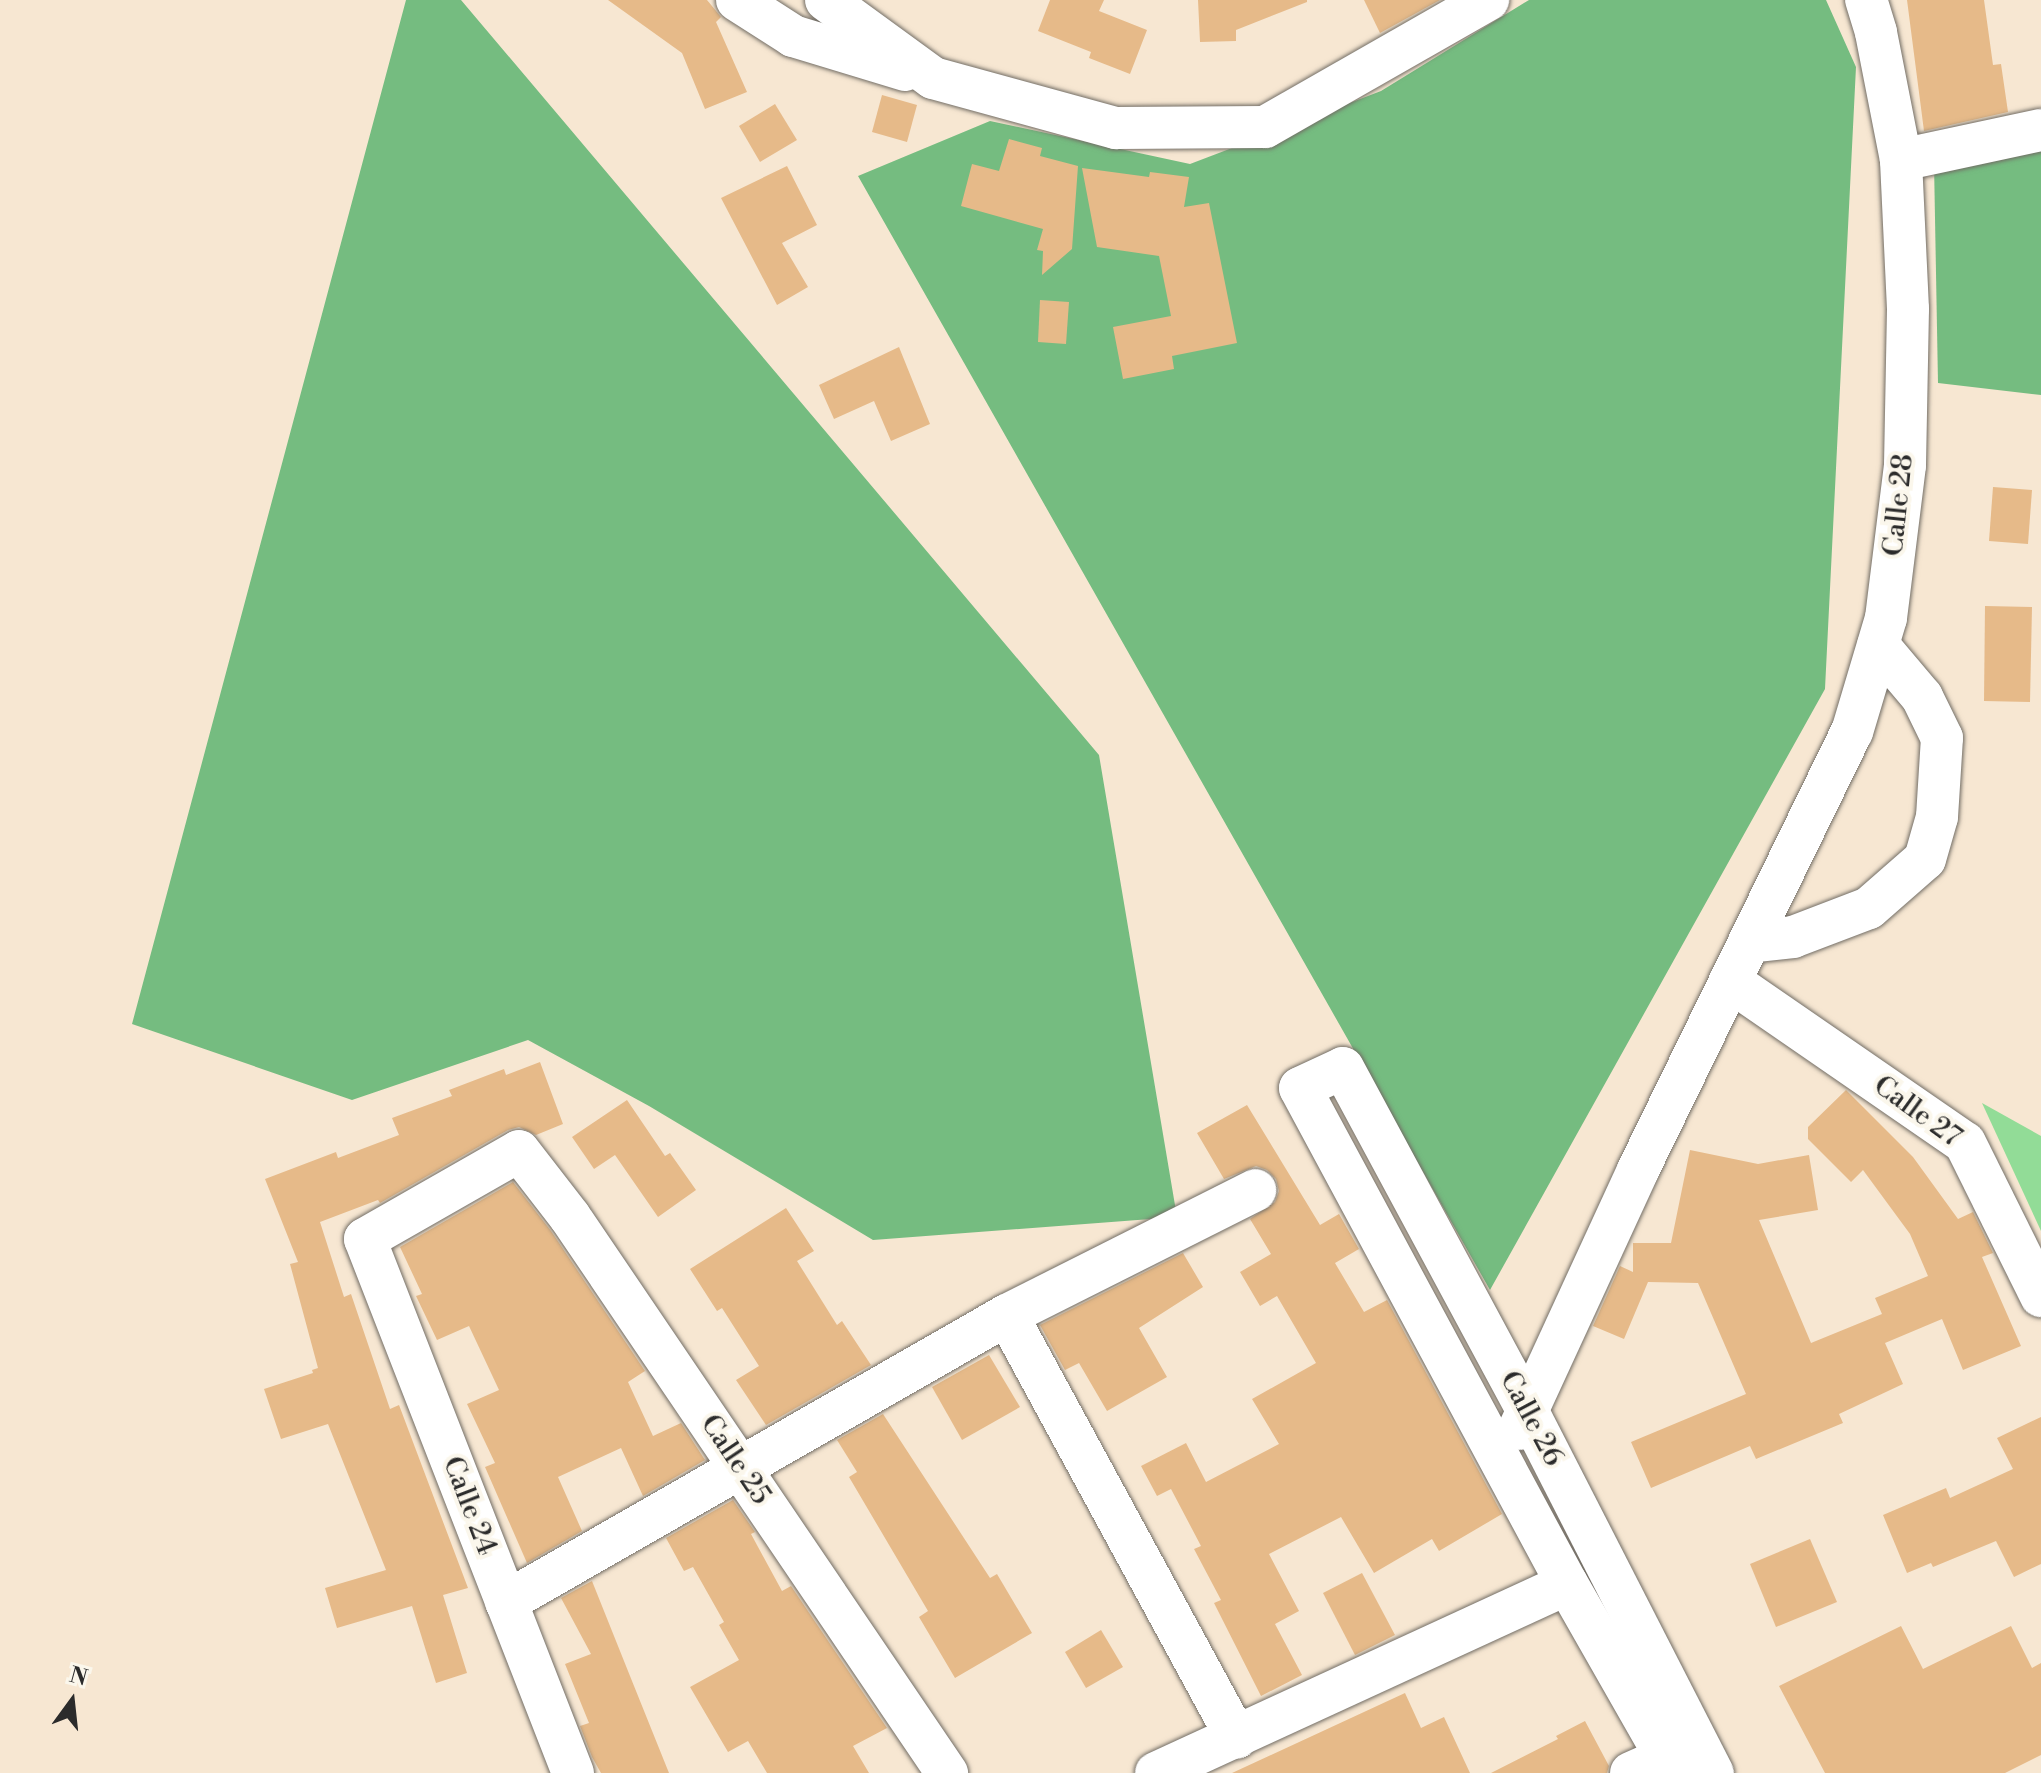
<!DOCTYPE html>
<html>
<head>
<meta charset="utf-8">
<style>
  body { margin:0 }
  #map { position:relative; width:2041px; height:1773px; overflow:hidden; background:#f7e7d2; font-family:"Libre Bodoni",serif }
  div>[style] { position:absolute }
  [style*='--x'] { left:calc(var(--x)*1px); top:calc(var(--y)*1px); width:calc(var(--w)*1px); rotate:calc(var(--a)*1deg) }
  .green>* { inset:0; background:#92dc97 }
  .forest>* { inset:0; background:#75bc80 }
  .building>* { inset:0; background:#e6ba89 }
  .roads { filter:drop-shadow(0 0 2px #726d65) drop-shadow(0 0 2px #726d65) }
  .street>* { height:42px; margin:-21px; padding:0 21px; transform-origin:21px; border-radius:21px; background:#fff }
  span { translate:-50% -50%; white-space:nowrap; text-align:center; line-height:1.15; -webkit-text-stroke:8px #fbf7ec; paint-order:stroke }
  .street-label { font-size:28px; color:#2b2b2b }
  .north { position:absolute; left:32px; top:1661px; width:80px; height:80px; -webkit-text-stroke:6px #fbf7ec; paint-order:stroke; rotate:15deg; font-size:22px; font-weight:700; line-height:32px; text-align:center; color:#2b2b2b }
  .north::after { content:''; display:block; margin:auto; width:28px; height:36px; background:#2b2b2b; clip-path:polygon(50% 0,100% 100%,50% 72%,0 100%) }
</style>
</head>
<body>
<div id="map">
  <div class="green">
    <div style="clip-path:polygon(1982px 1103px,2041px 1136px,2041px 1231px)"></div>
  </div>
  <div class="forest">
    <div style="clip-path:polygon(406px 0,461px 0,1099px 755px,1177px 1217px,873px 1240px,649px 1106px,528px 1040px,352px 1100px,132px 1024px)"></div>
    <div style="clip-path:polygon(1529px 0,1826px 0,1856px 67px,1825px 689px,1490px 1290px,858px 176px,990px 121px,1190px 164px,1381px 91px)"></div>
    <div style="clip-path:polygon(2041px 143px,2041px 395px,1938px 383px,1934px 163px)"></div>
  </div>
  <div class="building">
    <div style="clip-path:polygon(608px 0,707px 0,721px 17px,716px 22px,747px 92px,705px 109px,682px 53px)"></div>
    <div style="clip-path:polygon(1050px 0,1104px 0,1099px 11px,1147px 30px,1130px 74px,1089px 58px,1091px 52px,1038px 31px)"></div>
    <div style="clip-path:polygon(1198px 0,1307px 0,1307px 2px,1236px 30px,1236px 41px,1200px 42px)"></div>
    <div style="clip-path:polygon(1364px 0,1440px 0,1380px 33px)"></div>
    <div style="clip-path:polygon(1907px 0,1984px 0,1993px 65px,2001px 64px,2008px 112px,1924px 131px)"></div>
    <div style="clip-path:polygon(882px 95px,917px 105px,907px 142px,872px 132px)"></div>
    <div style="clip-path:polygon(775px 104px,797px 140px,760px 162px,739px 126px)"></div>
    <div style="clip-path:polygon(1009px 139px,1042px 148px,1040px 156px,1078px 166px,1072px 249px,1042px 275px,1043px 251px,1037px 250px,1043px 229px,961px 206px,972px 164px,999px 171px)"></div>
    <div style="clip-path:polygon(787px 166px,817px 225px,782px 243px,808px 287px,777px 305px,721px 198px)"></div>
    <div style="clip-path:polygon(1082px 168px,1149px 177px,1150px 172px,1189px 177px,1184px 207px,1209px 203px,1237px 343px,1172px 356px,1174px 369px,1123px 379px,1113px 327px,1171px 316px,1159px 256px,1097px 247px)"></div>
    <div style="clip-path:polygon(1040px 300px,1069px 302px,1066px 344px,1038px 342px)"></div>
    <div style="clip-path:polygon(899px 347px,930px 424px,891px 441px,874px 401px,834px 419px,819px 385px)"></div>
    <div style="clip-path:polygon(1993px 487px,2032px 490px,2028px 544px,1989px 541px)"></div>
    <div style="clip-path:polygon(1985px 606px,2032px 607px,2030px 702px,1984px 701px)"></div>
    <div style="clip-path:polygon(540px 1062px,563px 1124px,536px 1135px,519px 1127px,508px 1130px,380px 1203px,378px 1200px,320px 1222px,344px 1297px,351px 1294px,390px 1409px,399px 1405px,468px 1588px,443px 1595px,467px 1673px,436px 1683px,412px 1606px,337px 1628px,325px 1588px,386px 1570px,328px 1424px,281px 1439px,264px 1389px,313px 1373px,312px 1370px,318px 1368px,290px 1264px,298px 1262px,265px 1179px,336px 1152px,338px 1158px,399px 1135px,392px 1118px,452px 1096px,449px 1090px,504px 1069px,506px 1075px)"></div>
    <div style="clip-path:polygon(1846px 1090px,1913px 1157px,1958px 1219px,1973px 1212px,1993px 1253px,1982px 1257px,2021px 1346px,1963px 1370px,1942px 1319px,1885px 1343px,1903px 1384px,1839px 1414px,1843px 1423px,1756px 1459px,1750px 1446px,1651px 1488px,1631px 1442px,1746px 1394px,1698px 1283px,1648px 1282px,1624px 1339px,1593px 1326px,1620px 1266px,1633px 1272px,1633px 1243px,1671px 1243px,1690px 1150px,1758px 1164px,1809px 1155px,1818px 1210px,1759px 1220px,1811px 1343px,1882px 1314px,1875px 1298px,1928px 1276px,1910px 1234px,1863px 1170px,1851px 1182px,1808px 1139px,1808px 1127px)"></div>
    <div style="clip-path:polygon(627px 1100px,665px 1156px,670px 1153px,696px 1190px,658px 1217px,615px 1155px,594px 1169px,572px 1137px)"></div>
    <div style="clip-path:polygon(1247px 1105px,1320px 1225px,1339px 1214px,1359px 1249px,1335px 1263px,1364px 1312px,1387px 1300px,1502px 1514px,1439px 1551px,1432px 1539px,1374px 1573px,1341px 1517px,1269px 1554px,1299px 1611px,1275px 1624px,1302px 1675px,1261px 1696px,1214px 1603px,1221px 1600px,1194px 1549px,1201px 1546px,1171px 1489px,1157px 1496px,1141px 1466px,1186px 1443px,1206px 1482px,1279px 1444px,1252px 1399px,1316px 1363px,1277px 1296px,1260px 1306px,1240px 1272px,1271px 1254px,1250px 1219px,1275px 1202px,1279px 1191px,1276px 1179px,1267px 1170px,1256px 1166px,1224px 1179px,1197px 1133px)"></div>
    <div style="clip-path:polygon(513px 1182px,551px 1231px,645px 1371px,628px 1382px,653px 1436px,681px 1423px,705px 1460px,643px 1496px,621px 1448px,558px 1477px,582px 1531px,527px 1563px,485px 1467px,495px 1463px,467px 1404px,499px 1390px,469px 1326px,437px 1340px,416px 1296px,422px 1294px,400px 1247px)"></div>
    <div style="clip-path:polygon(786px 1208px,814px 1251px,797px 1261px,837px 1325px,842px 1321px,871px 1365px,766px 1425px,736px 1380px,759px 1366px,722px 1308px,717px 1311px,690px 1269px)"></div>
    <div style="clip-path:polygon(1183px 1253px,1203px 1287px,1139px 1328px,1167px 1377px,1107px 1411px,1079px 1363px,1065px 1370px,1040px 1325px)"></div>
    <div style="clip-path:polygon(989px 1355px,1020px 1407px,962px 1440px,932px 1387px)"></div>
    <div style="clip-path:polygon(883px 1414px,990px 1578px,997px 1574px,1032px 1633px,955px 1678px,919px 1617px,928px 1611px,849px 1477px,857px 1472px,837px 1440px)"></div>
    <div style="clip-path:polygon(2041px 1417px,2041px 1564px,2014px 1577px,1996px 1541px,1933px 1567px,1931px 1563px,1907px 1573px,1883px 1515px,1946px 1488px,1950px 1498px,2013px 1469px,1997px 1438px)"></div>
    <div style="clip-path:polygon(733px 1500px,755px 1532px,751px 1534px,782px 1591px,791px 1586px,887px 1728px,853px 1746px,869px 1773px,767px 1773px,748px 1741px,728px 1752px,690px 1687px,739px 1660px,719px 1625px,724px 1622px,693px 1567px,684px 1571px,666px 1538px)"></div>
    <div style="clip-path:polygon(1810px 1539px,1837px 1602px,1776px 1627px,1750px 1564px)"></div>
    <div style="clip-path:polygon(1362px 1573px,1395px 1635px,1355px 1655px,1323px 1593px)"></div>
    <div style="clip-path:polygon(592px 1581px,630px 1676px,669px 1773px,601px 1773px,592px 1757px,580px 1726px,589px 1723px,565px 1664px,591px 1654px,561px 1598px)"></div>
    <div style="clip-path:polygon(1901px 1626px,1923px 1669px,2011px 1626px,2032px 1668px,2041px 1663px,2041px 1755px,2005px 1773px,1825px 1773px,1779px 1686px)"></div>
    <div style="clip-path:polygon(1101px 1630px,1123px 1667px,1086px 1688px,1065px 1652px)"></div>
    <div style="clip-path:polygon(1405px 1693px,1421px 1728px,1444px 1717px,1470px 1773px,1232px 1773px)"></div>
    <div style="clip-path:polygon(1585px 1721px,1609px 1766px,1607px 1773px,1491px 1773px,1558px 1739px,1556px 1736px)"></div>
  </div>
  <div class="roads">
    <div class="street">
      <div style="--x:737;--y:0;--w:67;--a:32.7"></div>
      <div style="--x:793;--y:36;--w:117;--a:16.9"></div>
      <div style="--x:826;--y:0;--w:132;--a:36.1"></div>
      <div style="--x:933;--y:78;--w:190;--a:15.3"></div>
      <div style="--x:1116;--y:128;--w:149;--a:-0.4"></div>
      <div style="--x:1265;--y:127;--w:257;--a:-29.7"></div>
      <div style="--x:1901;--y:160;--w:143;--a:-12.1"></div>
      <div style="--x:1749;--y:942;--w:44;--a:-6.5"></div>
      <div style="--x:1793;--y:937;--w:81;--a:-20.9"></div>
      <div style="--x:1869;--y:908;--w:74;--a:-41.2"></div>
      <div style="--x:1925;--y:859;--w:44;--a:-74.1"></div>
      <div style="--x:1937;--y:817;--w:79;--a:-86.4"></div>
      <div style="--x:1942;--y:738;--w:46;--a:-116"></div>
      <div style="--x:1922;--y:697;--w:68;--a:-130.2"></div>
      <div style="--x:1730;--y:981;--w:285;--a:34.6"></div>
      <div style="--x:1965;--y:1143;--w:171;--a:63.6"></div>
      <div style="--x:1007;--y:1315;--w:481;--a:61.5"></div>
      <div style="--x:1519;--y:1429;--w:285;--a:-65.3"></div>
      <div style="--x:1638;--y:1170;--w:487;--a:-64"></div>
      <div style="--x:1852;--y:732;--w:119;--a:-73.4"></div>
      <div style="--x:1886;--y:618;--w:154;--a:-82.9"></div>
      <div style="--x:1905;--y:465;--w:156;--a:-88.9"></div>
      <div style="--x:1908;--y:309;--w:149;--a:-92.7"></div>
      <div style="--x:1901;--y:160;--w:130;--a:-101.1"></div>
      <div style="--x:1876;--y:32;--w:34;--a:-107"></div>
      <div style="--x:506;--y:1602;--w:577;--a:-29.81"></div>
      <div style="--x:1007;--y:1315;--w:278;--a:-26.7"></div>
      <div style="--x:573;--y:1773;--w:573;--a:-111.28"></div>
      <div style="--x:365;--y:1239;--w:177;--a:-29.7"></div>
      <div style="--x:519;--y:1151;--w:83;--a:52.3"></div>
      <div style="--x:570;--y:1217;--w:672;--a:55.86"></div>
      <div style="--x:1156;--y:1773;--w:452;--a:-24.7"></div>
      <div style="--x:1631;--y:1773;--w:39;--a:-24"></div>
      <div style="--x:1675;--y:1773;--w:218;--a:-119.7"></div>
      <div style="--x:1567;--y:1584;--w:563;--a:-118.29"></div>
      <div style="--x:1300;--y:1088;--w:47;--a:-24.9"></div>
      <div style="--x:1343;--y:1068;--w:388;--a:61.7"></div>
      <div style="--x:1527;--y:1410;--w:408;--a:62.9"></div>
    </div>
  </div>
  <div class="street-label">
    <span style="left:1899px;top:505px;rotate:-84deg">Calle 28</span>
    <span style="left:1917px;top:1112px;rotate:36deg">Calle 27</span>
    <span style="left:1531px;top:1419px;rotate:62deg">Calle 26</span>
    <span style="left:735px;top:1460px;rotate:56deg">Calle 25</span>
    <span style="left:469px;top:1506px;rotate:69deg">Calle 24</span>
  </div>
  <div class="north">N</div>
</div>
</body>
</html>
